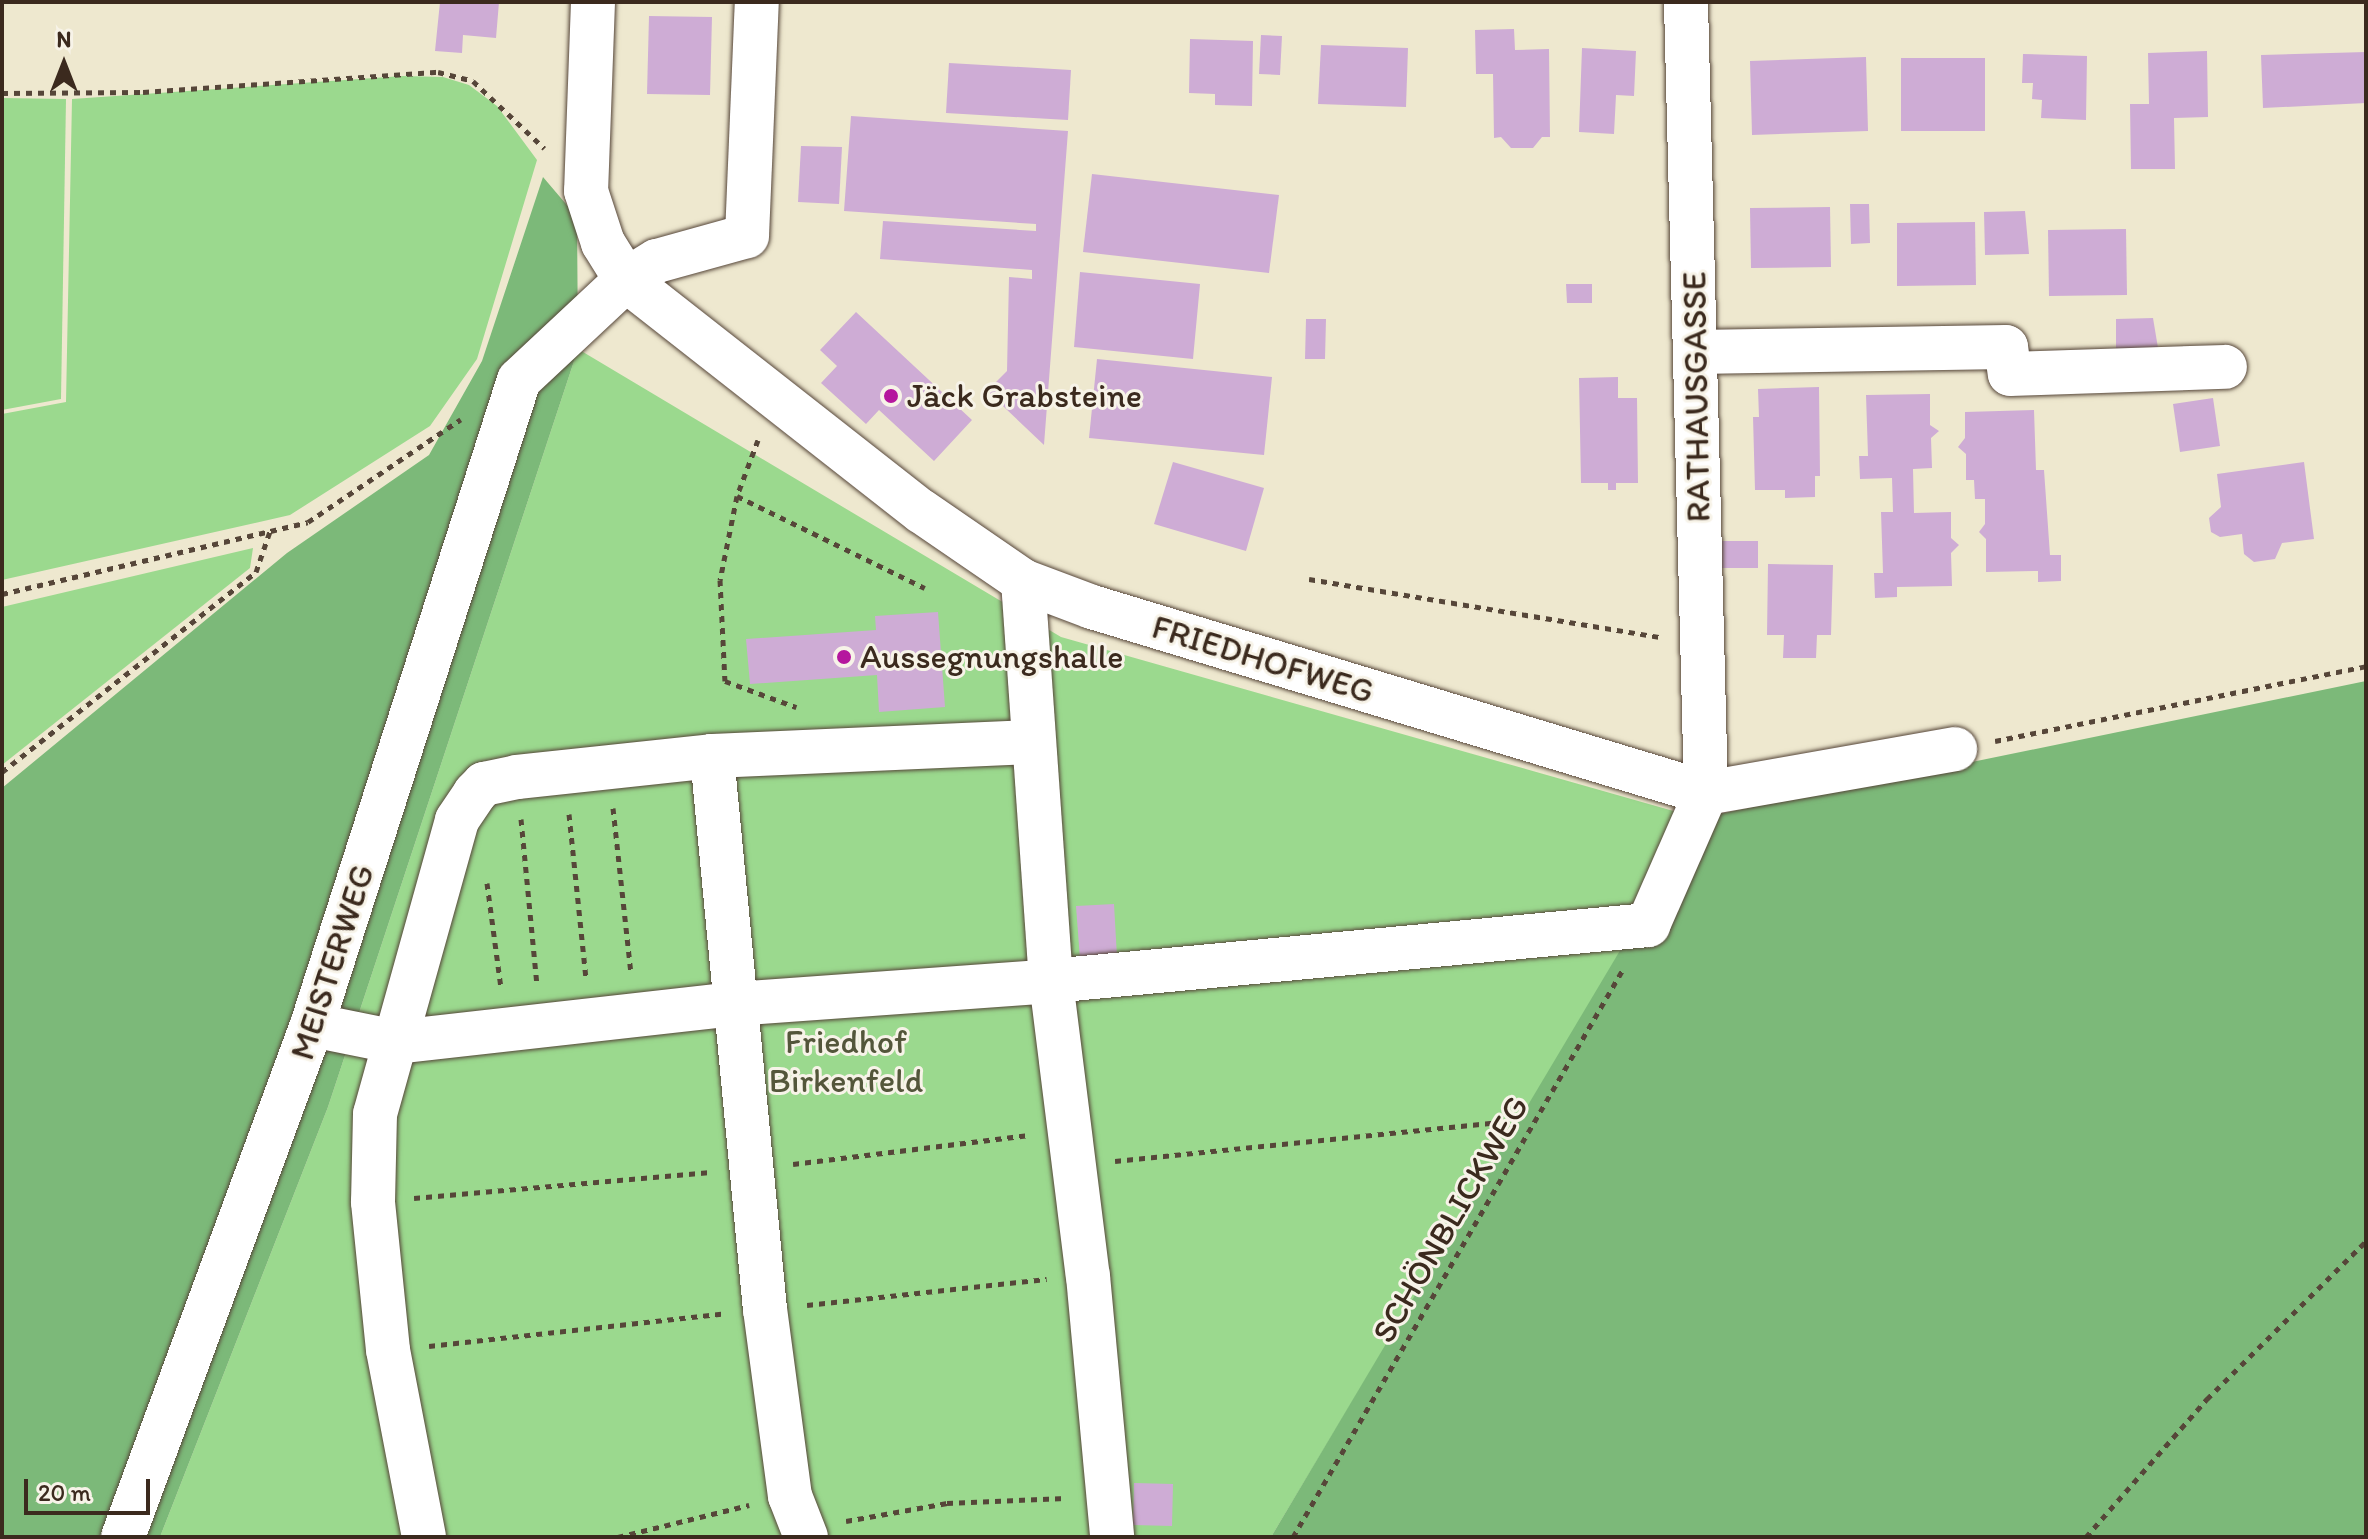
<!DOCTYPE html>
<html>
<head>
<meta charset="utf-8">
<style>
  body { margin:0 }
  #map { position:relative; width:2368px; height:1539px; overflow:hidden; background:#eee8cf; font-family:Itim,sans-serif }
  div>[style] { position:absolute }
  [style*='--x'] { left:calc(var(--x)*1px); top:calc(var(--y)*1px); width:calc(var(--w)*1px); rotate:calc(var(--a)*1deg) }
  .green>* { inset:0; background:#9bd98e }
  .forest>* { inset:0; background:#7cb979 }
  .building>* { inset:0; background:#ceacd5 }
  .path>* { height:5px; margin-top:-2.5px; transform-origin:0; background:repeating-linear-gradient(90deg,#564639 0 6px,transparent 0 12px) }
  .roads { filter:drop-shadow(0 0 2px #564639) drop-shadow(0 0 2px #564639) }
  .minor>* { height:44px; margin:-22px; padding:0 22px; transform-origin:22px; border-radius:22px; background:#fff }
  .dots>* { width:22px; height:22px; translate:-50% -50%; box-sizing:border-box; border:4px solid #f7f3e8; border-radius:50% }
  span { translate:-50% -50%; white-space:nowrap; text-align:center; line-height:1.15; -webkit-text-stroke:6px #f7f3e8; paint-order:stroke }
  .poi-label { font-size:34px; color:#3b2a1e }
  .left { translate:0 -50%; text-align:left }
  .street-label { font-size:34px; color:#3b2a1e }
  .park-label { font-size:34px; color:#53563a }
  .frame { position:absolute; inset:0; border:4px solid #3b2a1e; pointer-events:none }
  .north { position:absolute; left:24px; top:24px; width:80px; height:80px; -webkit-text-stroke:6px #f7f3e8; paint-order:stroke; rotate:0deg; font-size:22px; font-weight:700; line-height:32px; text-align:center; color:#3b2a1e }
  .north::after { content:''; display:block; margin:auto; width:28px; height:36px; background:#3b2a1e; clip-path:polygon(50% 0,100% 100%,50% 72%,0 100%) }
  .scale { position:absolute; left:24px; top:1479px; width:126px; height:36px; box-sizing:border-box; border:4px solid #3b2a1e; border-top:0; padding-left:10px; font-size:24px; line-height:28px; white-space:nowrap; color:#3b2a1e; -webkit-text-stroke:6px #f7f3e8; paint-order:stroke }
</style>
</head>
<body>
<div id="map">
  <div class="green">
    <div style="clip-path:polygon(403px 76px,443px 77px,469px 85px,497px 106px,537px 160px,477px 359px,430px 426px,290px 515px,2px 580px,2px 414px,66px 402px,72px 99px)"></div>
    <div style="clip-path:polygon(2px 98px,66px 99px,61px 399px,2px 410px)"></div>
    <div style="clip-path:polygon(578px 349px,1061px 637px,1691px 816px,1610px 972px,1271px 1537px,160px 1537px,328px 1107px)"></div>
    <div style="clip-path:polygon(253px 548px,250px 568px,2px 765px,2px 607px)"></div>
  </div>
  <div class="forest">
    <div style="clip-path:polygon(543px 177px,577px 217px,578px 349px,328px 1107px,160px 1537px,2px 1537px,2px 788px,287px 553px,429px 455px,482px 361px)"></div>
    <div style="clip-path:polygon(2366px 681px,2366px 1537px,1271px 1537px,1634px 927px,1709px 816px)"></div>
  </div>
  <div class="building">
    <div style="clip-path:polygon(440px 2px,499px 2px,496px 38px,463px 35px,462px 53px,435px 51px)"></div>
    <div style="clip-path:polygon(649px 16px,712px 17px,710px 95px,647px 94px)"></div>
    <div style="clip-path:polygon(1514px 29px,1515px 50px,1549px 49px,1550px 137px,1542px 137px,1533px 148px,1511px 148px,1501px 137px,1494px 138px,1493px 74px,1476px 74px,1475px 30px)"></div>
    <div style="clip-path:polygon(1261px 35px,1282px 36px,1280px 75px,1259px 74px)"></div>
    <div style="clip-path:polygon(1190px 39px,1253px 41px,1252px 106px,1215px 105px,1215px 94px,1189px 93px)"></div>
    <div style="clip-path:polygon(1321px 45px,1408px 48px,1406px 107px,1318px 104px)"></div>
    <div style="clip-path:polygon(1582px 48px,1636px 51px,1634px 96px,1616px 95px,1614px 134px,1579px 132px)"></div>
    <div style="clip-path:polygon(2207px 51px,2208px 117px,2174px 118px,2175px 169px,2131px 169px,2130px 104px,2149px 104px,2148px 53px)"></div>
    <div style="clip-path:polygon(2366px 52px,2366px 103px,2263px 108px,2261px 55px)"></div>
    <div style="clip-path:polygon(2023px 54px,2087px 56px,2086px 120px,2041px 118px,2042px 100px,2032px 99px,2033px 83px,2022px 83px)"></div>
    <div style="clip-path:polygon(1866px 57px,1868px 131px,1752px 135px,1750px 61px)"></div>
    <div style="clip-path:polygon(1901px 58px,1985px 58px,1985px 131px,1901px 131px)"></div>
    <div style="clip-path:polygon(949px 63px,1071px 70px,1068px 120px,946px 113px)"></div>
    <div style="clip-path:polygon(851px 116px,1068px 131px,1044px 445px,987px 391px,1007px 371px,1009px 277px,1032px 279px,1032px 270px,880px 259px,883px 221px,1036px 231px,1036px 224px,844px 211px)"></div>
    <div style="clip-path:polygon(801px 146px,842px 147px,839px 204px,798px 202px)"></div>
    <div style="clip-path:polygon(1092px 174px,1279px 195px,1269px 273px,1083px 252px)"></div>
    <div style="clip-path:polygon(1850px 204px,1869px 204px,1870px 243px,1851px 244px)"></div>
    <div style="clip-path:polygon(1830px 207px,1831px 267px,1751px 268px,1750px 208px)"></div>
    <div style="clip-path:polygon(2025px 211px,2029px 254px,1985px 255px,1984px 212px)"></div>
    <div style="clip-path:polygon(1975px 222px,1976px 285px,1897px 286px,1897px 223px)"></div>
    <div style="clip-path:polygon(2126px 229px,2127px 295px,2049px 296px,2048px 230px)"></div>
    <div style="clip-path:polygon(1080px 272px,1200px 284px,1193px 359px,1074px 347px)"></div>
    <div style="clip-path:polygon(1566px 284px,1592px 284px,1592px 303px,1567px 303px)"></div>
    <div style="clip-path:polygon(856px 312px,972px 420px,934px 461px,879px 410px,866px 424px,821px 383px,837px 366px,820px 350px)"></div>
    <div style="clip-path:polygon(2153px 318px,2159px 354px,2116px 354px,2116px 319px)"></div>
    <div style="clip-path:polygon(1306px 319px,1326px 319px,1325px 359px,1305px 359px)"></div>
    <div style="clip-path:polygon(1097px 359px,1272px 377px,1264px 455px,1089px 438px)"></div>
    <div style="clip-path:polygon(1618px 377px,1618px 398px,1637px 398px,1638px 483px,1616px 483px,1616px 490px,1608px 490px,1608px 483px,1581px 483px,1579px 378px)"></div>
    <div style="clip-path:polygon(1819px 387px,1820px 476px,1815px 476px,1815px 497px,1785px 498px,1785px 490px,1755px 490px,1753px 417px,1759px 417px,1758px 389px)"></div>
    <div style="clip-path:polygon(1930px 394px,1930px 425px,1939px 431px,1931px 438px,1932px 468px,1913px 469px,1914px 513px,1951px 512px,1951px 538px,1959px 545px,1951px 553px,1952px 586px,1897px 587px,1897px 597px,1875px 598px,1874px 573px,1883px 573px,1881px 512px,1893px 512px,1892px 478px,1860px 479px,1859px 456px,1868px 456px,1866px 395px)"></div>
    <div style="clip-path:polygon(2213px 398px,2220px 446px,2180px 452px,2173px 404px)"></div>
    <div style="clip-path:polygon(2034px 410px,2036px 470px,2044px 470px,2050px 555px,2061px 555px,2061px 581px,2038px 582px,2038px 571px,1986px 572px,1986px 539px,1979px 532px,1985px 524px,1985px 499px,1975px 499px,1974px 480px,1966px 480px,1966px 454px,1958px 447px,1965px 438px,1965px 412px)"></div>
    <div style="clip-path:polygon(1173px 462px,1264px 488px,1246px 551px,1154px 524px)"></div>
    <div style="clip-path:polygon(2304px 462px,2314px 539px,2282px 543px,2275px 559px,2254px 562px,2244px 554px,2242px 534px,2220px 537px,2211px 532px,2209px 518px,2221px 507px,2217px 474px)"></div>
    <div style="clip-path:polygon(1720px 541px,1758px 541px,1758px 568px,1721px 568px)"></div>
    <div style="clip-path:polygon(1768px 564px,1833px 565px,1831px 635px,1817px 635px,1816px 658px,1783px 658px,1784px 635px,1767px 635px)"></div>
    <div style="clip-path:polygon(938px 612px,945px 707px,879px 712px,877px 675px,750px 684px,746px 639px,876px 630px,875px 616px)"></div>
    <div style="clip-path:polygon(1114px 904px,1117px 957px,1080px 959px,1076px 906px)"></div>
    <div style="clip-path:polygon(1134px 1483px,1173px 1484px,1172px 1526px,1133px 1525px)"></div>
  </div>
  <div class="path">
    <div style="--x:2;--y:93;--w:141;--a:-0.4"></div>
    <div style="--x:143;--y:92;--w:296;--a:-3.9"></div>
    <div style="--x:438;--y:72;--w:36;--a:14"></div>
    <div style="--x:473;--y:81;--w:98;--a:43.3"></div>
    <div style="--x:758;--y:440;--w:60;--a:110.6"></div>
    <div style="--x:737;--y:496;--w:86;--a:101.4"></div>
    <div style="--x:720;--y:580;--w:101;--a:87.2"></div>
    <div style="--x:725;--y:681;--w:76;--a:20.1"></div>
    <div style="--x:737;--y:496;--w:209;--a:26.1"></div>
    <div style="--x:1309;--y:579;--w:356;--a:9.4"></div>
    <div style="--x:2;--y:594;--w:314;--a:-13.2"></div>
    <div style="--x:308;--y:522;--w:184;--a:-33.9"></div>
    <div style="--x:1995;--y:741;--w:379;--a:-11.4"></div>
    <div style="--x:2;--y:772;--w:323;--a:-38.2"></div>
    <div style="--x:256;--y:572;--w:43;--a:-71.1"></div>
    <div style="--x:613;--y:808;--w:166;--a:83.8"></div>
    <div style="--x:569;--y:814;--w:166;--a:84.1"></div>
    <div style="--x:521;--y:819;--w:167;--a:84.5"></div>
    <div style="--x:487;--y:883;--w:106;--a:82.4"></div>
    <div style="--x:1115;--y:1161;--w:387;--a:-5.8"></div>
    <div style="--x:793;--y:1164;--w:238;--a:-7"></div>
    <div style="--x:414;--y:1198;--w:298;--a:-5"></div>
    <div style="--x:807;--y:1305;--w:241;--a:-6.2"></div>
    <div style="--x:429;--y:1346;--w:294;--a:-6.3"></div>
    <div style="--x:846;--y:1521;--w:103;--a:-10.1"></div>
    <div style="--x:947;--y:1503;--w:119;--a:-2.4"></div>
    <div style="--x:618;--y:1537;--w:135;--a:-13.7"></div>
    <div style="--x:1293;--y:1537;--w:655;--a:-59.83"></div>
    <div style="--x:2086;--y:1537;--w:184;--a:-48.8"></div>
    <div style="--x:2207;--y:1399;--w:224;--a:-44.8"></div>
  </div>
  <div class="roads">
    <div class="minor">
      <div style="--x:593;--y:2;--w:189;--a:92.1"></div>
      <div style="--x:586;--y:191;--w:55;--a:71.9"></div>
      <div style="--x:603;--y:243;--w:44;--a:58.1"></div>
      <div style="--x:626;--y:280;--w:375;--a:38.1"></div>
      <div style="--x:921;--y:511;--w:124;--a:34.5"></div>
      <div style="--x:1023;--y:581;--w:74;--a:20.6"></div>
      <div style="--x:1092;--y:607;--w:642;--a:16.85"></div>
      <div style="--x:1706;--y:793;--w:253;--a:-10"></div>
      <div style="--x:1695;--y:352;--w:311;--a:-0.9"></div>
      <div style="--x:2006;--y:347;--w:27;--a:82"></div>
      <div style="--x:2010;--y:374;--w:215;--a:-1.9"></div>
      <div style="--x:1023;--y:581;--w:401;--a:86"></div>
      <div style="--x:1051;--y:981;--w:297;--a:82.9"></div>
      <div style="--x:1088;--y:1276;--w:262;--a:84.7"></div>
      <div style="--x:712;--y:756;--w:556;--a:84.53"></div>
      <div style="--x:765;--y:1309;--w:189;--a:82.4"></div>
      <div style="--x:790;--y:1496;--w:44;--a:68.7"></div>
      <div style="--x:312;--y:1025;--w:86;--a:11.4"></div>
      <div style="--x:396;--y:1042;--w:339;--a:-6.4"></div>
      <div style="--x:733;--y:1004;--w:319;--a:-4.1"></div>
      <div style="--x:1051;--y:981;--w:600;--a:-5.36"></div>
      <div style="--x:1648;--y:925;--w:144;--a:-66.3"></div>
      <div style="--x:1706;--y:793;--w:791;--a:-91.45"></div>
      <div style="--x:123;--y:1537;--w:546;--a:-69.74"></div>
      <div style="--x:312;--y:1025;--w:677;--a:-72.21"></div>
      <div style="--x:519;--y:380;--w:146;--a:-43.1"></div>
      <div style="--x:626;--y:280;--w:36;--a:-32"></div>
      <div style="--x:657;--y:261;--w:93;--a:-15.5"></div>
      <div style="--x:747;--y:236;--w:234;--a:-87.6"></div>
      <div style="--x:424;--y:1537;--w:190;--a:-100.9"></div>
      <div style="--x:388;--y:1350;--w:149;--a:-95.8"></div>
      <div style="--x:373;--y:1202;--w:88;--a:-88.7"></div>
      <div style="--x:375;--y:1114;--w:305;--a:-74.4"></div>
      <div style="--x:457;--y:820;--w:32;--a:-56"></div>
      <div style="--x:475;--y:793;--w:13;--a:-45"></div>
      <div style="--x:484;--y:784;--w:34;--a:-12"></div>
      <div style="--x:517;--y:777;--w:196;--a:-6.1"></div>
      <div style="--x:712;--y:756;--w:320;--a:-2.5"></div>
    </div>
  </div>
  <div class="dots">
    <div style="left:891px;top:396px;background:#b5179e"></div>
    <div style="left:844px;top:657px;background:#b5179e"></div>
  </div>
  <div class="poi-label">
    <span class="left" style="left:907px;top:396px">Jäck Grabsteine</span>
    <span class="left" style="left:860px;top:657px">Aussegnungshalle</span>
  </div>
  <div class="street-label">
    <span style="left:1696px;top:397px;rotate:-91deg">RATHAUSGASSE</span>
    <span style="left:1263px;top:659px;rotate:17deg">FRIEDHOFWEG</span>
    <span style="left:332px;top:962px;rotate:-72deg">MEISTERWEG</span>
    <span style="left:1450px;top:1219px;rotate:-60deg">SCHÖNBLICKWEG</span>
  </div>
  <div class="park-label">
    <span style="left:846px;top:1061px">Friedhof<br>Birkenfeld</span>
  </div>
  <div class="frame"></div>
  <div class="north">N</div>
  <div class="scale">20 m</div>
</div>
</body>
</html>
